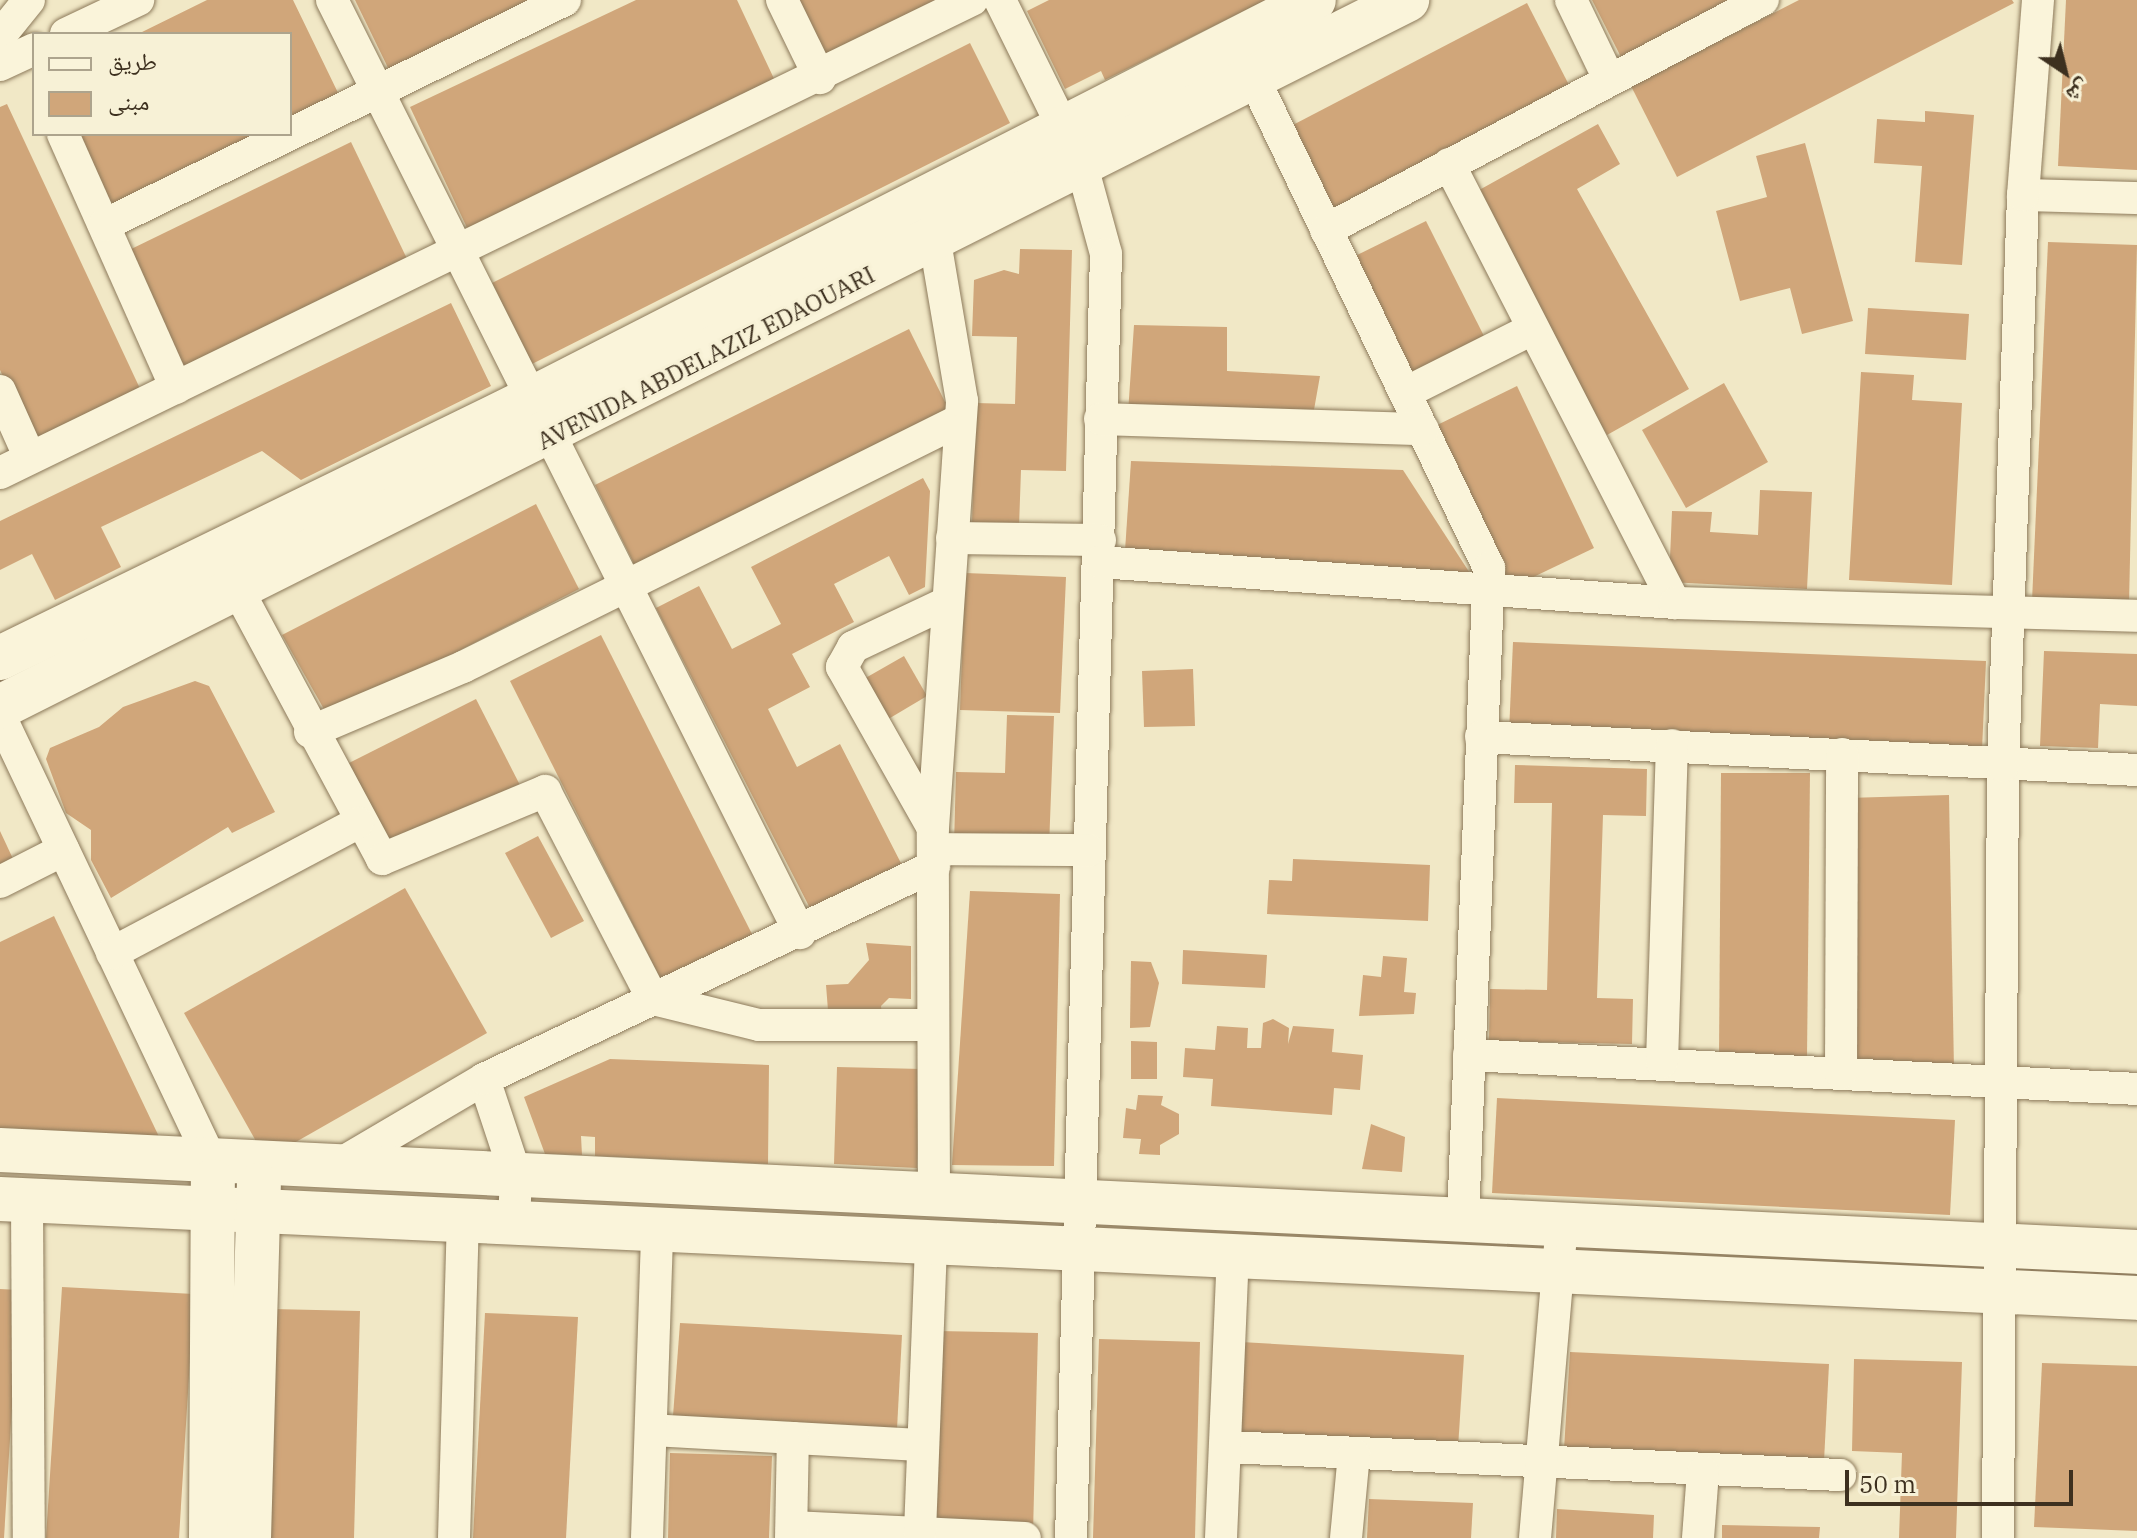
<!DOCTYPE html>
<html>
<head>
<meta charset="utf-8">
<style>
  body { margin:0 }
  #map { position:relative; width:2137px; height:1538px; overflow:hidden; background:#f1e8c6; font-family:"IBM Plex Serif","Noto Naskh Arabic",serif }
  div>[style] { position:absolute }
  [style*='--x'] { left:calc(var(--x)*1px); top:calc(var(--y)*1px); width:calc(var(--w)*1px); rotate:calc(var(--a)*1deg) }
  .building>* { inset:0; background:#d0a67a }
  .roads { filter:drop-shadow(0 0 2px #8d7a5b) drop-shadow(0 0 2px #8d7a5b) }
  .street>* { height:32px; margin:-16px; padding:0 16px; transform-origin:16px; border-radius:16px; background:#faf4da }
  .secondary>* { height:44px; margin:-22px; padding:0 22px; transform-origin:22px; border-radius:22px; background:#faf4da }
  span { translate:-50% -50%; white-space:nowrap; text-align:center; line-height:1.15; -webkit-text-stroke:6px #f7f1d6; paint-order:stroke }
  .street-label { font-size:24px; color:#3d301f }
  .legend { position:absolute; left:32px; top:32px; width:260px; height:104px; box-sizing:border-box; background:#f7f1d6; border:2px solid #ada48d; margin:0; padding:10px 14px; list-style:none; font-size:24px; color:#3d301f }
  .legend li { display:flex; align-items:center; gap:16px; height:40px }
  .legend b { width:40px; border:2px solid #ada48d }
  .north { position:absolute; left:2025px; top:32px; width:80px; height:80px; -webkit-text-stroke:6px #f7f1d6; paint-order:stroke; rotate:145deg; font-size:22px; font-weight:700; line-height:32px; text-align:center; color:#3d301f }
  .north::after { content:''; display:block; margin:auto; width:28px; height:36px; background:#3d301f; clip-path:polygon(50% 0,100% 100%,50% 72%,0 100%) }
  .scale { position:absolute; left:1845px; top:1470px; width:228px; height:36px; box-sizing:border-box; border:4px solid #3d301f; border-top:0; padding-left:10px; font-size:24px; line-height:28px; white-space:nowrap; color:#3d301f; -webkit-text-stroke:6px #f7f1d6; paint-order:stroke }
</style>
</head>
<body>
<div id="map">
  <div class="building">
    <div style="clip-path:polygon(207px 0,293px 0,342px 101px,290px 126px,290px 34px,138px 34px)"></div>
    <div style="clip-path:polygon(355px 0,548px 0,392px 76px)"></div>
    <div style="clip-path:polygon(636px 0,737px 0,777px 85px,469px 232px,410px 107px)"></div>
    <div style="clip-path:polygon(796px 0,950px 0,826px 61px)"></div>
    <div style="clip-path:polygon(1049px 0,1266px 0,1105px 80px,1101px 71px,1065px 89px,1027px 11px)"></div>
    <div style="clip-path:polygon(1592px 0,1737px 0,1622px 59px)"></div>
    <div style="clip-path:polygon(1799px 0,2012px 0,2014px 3px,1677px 177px,1631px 86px)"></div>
    <div style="clip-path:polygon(2066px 0,2137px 0,2137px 170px,2058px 166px)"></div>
    <div style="clip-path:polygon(1527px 3px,1569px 85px,1332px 209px,1289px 127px)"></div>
    <div style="clip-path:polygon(970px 43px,1010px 123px,532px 364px,492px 283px)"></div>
    <div style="clip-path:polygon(7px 104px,143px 395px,35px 446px,0 370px,0 107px)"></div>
    <div style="clip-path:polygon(1925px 111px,1974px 115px,1962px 265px,1915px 262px,1922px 166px,1874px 163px,1877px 119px,1925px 122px)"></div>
    <div style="clip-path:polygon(1598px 124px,1620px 164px,1577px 189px,1689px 389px,1607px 435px,1472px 194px)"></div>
    <div style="clip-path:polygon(71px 134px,273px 134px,109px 214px)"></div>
    <div style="clip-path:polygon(351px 142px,410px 265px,183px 375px,123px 253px)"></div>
    <div style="clip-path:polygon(1805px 143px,1853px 321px,1802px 334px,1790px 288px,1740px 301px,1716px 211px,1767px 197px,1756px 156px)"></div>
    <div style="clip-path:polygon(1426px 221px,1487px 342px,1405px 384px,1343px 262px)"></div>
    <div style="clip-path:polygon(2048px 242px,2137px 245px,2129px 604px,2032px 601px)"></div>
    <div style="clip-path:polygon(1020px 249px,1072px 250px,1066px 471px,1021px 470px,1019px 527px,972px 526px,975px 403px,1015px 404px,1017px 337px,972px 336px,974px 280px,1004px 270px,1019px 274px)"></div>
    <div style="clip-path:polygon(451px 303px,491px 386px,301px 480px,262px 451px,101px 527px,121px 567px,55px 600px,32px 554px,0 570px,0 521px)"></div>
    <div style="clip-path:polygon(1868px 308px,1969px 314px,1966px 360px,1865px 354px)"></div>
    <div style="clip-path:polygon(1134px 325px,1227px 327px,1227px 371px,1320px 376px,1312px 421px,1128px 413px)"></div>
    <div style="clip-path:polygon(909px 329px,949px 410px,635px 566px,595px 485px)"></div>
    <div style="clip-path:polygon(1861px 372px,1914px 375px,1912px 400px,1962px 403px,1952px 585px,1849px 580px)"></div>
    <div style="clip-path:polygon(1724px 383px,1768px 462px,1686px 508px,1642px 430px)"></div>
    <div style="clip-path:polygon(1517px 386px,1594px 548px,1506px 590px,1429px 429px)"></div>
    <div style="clip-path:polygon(1131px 461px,1403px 470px,1477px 584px,1125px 551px)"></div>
    <div style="clip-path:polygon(923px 478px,930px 491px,925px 587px,909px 595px,889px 556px,834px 584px,854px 622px,792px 654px,810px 687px,768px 709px,797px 767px,840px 744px,904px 869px,814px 916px,656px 608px,699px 586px,732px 649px,781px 624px,751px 567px)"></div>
    <div style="clip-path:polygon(1760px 490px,1812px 492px,1807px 589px,1669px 582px,1672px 511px,1712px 512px,1710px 532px,1758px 535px)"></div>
    <div style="clip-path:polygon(536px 504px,579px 589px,329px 718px,282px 635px)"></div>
    <div style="clip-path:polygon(965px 573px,1066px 577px,1060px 713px,960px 710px)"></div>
    <div style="clip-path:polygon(601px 635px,754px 938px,663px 984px,510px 681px)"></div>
    <div style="clip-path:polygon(1513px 642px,1986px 661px,1982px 750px,1509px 732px)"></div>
    <div style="clip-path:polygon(2044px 651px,2137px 654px,2137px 706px,2100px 704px,2098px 748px,2040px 746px)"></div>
    <div style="clip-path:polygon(904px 656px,927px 696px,885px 721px,862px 680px)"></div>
    <div style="clip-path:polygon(1193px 669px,1195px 726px,1144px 727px,1142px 671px)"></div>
    <div style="clip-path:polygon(195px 681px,209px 686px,275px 812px,232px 833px,228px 827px,111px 898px,91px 860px,91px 830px,66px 813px,46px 759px,50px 748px,99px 727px,123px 707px)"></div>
    <div style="clip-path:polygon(476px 699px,523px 791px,396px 856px,349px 763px)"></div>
    <div style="clip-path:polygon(1007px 715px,1054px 716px,1049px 847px,954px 844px,956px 772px,1005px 773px)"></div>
    <div style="clip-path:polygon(1515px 765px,1647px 769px,1646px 816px,1603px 815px,1597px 998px,1633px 999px,1632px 1044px,1489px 1041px,1490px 989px,1547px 990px,1552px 803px,1514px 803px)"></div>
    <div style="clip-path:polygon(1721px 773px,1810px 773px,1807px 1057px,1719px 1056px)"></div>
    <div style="clip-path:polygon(1949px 795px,1954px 1070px,1852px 1073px,1847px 798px)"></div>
    <div style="clip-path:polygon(0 831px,14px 861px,0 867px)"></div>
    <div style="clip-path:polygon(538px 836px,584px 921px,551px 938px,505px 853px)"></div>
    <div style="clip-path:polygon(1293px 859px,1430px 865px,1428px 921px,1267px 914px,1269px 880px,1292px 881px)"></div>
    <div style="clip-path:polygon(405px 888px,487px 1033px,266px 1159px,184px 1013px)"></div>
    <div style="clip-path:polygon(970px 891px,1060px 894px,1054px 1166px,952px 1165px)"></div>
    <div style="clip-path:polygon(54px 916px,162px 1143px,0 1137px,0 942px)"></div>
    <div style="clip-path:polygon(866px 943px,911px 946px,911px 999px,889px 998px,881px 1006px,883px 1025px,829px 1023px,826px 985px,848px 984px,869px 960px)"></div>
    <div style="clip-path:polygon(1183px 950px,1267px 955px,1265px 988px,1182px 984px)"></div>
    <div style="clip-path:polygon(1383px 956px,1407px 958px,1404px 992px,1416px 993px,1414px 1014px,1359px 1016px,1363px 975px,1381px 977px)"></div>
    <div style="clip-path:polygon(1131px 961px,1151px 962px,1159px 983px,1150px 1027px,1130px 1028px)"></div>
    <div style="clip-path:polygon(1273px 1019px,1289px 1028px,1288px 1044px,1293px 1026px,1334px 1029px,1332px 1052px,1363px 1055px,1360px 1090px,1334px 1088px,1332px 1115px,1211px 1106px,1213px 1079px,1183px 1077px,1185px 1048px,1215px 1050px,1217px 1026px,1248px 1028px,1247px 1048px,1261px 1048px,1263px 1023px)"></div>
    <div style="clip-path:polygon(1131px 1041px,1157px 1042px,1157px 1079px,1131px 1079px)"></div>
    <div style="clip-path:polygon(610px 1059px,769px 1065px,768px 1164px,595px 1156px,595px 1137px,581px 1136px,582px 1155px,545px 1154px,524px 1097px)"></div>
    <div style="clip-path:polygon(837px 1067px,922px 1069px,917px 1168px,834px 1164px)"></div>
    <div style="clip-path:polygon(1138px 1095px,1163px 1096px,1161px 1105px,1179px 1114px,1179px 1134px,1160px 1145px,1160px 1155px,1139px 1154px,1141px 1139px,1123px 1138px,1126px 1108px,1136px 1110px)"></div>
    <div style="clip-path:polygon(1497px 1098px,1955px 1120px,1950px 1215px,1492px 1193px)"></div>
    <div style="clip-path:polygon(1371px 1124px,1405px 1137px,1402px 1172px,1362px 1169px)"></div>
    <div style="clip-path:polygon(62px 1287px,194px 1294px,179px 1538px,46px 1538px)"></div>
    <div style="clip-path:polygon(0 1289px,19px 1290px,4px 1538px,0 1538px)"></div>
    <div style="clip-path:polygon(272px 1309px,360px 1311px,354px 1538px,266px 1538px)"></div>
    <div style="clip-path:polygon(485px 1313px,578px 1317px,566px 1538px,473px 1538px)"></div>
    <div style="clip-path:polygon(680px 1323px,902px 1335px,897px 1429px,673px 1416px)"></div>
    <div style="clip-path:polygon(937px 1331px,1038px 1333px,1033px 1533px,931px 1531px)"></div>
    <div style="clip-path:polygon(1099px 1339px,1200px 1342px,1195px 1538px,1093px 1538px)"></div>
    <div style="clip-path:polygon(1241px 1342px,1464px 1355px,1458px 1448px,1235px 1436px)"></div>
    <div style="clip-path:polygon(1570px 1352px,1829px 1364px,1824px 1461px,1564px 1449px)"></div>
    <div style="clip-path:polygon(1854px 1359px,1962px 1362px,1956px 1538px,1899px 1538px,1902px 1453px,1852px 1451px)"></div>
    <div style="clip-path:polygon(2042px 1363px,2137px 1366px,2137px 1531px,2034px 1527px)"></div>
    <div style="clip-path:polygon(670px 1453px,772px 1456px,769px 1538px,668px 1538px)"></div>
    <div style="clip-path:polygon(1369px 1499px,1473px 1503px,1471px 1538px,1367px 1538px)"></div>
    <div style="clip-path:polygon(1557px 1509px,1654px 1515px,1653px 1538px,1556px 1538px)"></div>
    <div style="clip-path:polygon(1722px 1525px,1820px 1527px,1819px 1538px,1722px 1538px)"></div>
  </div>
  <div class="roads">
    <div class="street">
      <div style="--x:332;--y:0;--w:1044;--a:63.36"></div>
      <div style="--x:782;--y:0;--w:87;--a:64"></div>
      <div style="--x:1000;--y:0;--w:185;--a:63.7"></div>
      <div style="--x:1082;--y:166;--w:91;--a:74.7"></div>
      <div style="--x:1106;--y:254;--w:1284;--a:91.56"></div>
      <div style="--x:1571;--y:0;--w:85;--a:64.3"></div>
      <div style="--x:66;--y:34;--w:80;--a:-25.3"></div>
      <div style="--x:0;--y:36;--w:46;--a:-51.1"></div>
      <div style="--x:1244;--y:58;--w:566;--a:64.34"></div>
      <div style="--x:1489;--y:568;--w:651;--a:92.29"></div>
      <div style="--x:0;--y:65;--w:38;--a:-25"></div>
      <div style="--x:63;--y:134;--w:278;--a:66"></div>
      <div style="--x:1449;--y:164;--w:494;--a:62.8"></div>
      <div style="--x:2023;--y:195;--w:114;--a:1.5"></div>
      <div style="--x:104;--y:225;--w:513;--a:-26.02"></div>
      <div style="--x:1326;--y:230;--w:494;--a:-27.8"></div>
      <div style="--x:0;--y:391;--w:73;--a:65.9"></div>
      <div style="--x:1405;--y:393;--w:142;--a:-26.7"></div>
      <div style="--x:1100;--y:419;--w:323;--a:1.8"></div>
      <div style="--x:0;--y:473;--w:1081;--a:-25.95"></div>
      <div style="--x:952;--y:538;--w:148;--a:0.8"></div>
      <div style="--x:1099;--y:562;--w:577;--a:4.07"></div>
      <div style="--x:1675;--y:603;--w:462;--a:1.6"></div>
      <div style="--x:239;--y:592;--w:303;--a:61.8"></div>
      <div style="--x:382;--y:859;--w:177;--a:-22.6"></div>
      <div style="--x:545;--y:791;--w:234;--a:62.6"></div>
      <div style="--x:653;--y:999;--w:109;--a:13.8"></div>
      <div style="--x:759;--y:1025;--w:173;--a:0"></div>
      <div style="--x:0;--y:716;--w:495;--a:64.6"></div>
      <div style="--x:310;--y:732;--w:166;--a:-23"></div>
      <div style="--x:463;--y:667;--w:553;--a:-26.43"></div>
      <div style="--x:1481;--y:737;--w:657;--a:2.88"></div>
      <div style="--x:933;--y:828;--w:185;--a:-119.5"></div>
      <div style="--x:842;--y:667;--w:23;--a:-61"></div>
      <div style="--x:853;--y:647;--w:105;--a:-25.3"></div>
      <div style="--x:934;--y:849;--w:155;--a:0.4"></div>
      <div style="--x:0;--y:882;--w:71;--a:-26.9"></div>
      <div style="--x:112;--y:953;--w:278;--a:-27.9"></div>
      <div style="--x:1469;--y:1055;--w:669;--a:2.91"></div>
      <div style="--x:1662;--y:1062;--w:317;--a:-88.2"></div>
      <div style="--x:1841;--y:1073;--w:319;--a:-89.8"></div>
      <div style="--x:484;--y:1079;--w:102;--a:71.7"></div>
      <div style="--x:516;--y:1176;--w:45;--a:92.5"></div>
      <div style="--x:333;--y:1168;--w:175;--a:-30.5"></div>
      <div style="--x:484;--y:1079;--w:498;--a:-25.3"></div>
      <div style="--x:934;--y:1196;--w:368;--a:-90.2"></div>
      <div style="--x:933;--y:828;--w:428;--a:-86.1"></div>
      <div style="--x:962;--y:401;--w:161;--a:-99.6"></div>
      <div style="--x:27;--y:1200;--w:338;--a:89.7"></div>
      <div style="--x:651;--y:1430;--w:271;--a:3.2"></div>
      <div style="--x:1228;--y:1447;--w:613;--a:2.62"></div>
      <div style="--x:792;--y:1527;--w:233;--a:2.7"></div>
      <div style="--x:920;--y:1532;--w:289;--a:-87.8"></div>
      <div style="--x:454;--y:1538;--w:319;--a:-88.4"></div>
      <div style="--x:647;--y:1538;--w:308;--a:-88.1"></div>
      <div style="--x:791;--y:1538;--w:100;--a:-88.9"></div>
      <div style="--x:1221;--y:1538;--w:282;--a:-87.6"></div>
      <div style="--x:1346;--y:1538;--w:84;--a:-84.6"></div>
      <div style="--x:1535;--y:1538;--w:313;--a:-85.1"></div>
      <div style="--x:1698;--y:1538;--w:66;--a:-85.7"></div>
      <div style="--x:1998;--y:1538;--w:772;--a:-89.63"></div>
      <div style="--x:2003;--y:766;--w:571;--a:-87.99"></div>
      <div style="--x:2023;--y:195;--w:196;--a:-85.6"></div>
    </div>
    <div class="secondary">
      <div style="--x:0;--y:658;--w:586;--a:-26"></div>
      <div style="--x:527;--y:401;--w:883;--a:-27"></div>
      <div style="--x:0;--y:707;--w:1575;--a:-26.68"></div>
      <div style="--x:0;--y:1150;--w:2139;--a:2.73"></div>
      <div style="--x:0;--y:1199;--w:2139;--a:2.65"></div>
      <div style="--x:211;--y:1538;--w:357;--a:-89.7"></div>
      <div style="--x:249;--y:1538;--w:353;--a:-88.4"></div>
    </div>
  </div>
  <div class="street-label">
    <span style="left:706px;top:358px;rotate:-27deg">AVENIDA ABDELAZIZ EDAOUARI</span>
  </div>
  <ul class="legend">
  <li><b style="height:10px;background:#faf4da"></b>طريق</li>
  <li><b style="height:22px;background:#d0a67a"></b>مبنى</li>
  </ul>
  <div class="north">ش</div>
  <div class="scale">50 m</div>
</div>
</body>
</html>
